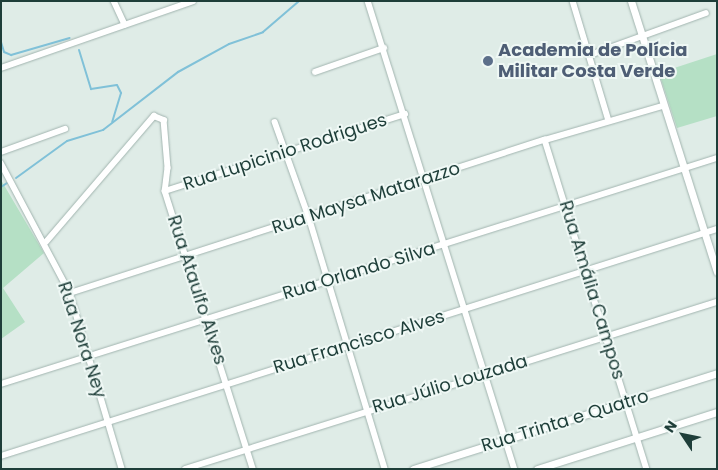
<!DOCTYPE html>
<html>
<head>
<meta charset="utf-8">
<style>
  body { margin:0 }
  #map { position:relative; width:718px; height:470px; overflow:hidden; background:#dfece7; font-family:Poppins,sans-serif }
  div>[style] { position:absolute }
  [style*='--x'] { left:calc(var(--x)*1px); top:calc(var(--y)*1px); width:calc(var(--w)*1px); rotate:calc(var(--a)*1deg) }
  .green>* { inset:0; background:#b5e0c5 }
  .stream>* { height:2px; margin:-1px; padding:0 1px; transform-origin:1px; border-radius:1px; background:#80c1d8 }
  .roads { filter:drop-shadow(0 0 1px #a1b4af) drop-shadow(0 0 1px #a1b4af) }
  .minor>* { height:5.5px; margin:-2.75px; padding:0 2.75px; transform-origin:2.75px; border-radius:2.75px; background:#fff }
  .tertiary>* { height:7px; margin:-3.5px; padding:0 3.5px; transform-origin:3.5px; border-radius:3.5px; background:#fff }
  .dots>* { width:14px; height:14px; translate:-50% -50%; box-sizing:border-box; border:2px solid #eff8f5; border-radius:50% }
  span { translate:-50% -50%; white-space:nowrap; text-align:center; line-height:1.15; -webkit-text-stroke:4px #eff8f5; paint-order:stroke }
  .service-label { font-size:18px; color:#4e5e75; font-weight:700 }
  .left { translate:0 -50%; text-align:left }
  .street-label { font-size:18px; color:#1e3e39 }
  .frame { position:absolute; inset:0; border:2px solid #1e3e39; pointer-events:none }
  .north { position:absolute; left:658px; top:410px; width:50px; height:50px; -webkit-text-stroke:4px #eff8f5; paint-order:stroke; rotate:304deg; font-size:14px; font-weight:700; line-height:20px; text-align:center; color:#1e3e39 }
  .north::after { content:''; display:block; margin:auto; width:18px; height:22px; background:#1e3e39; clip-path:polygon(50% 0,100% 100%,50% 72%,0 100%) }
</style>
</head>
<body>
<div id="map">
  <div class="green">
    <div style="clip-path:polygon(717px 54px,717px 116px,677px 128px,659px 73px)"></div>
    <div style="clip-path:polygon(1px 180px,44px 253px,3px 288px,25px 322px,1px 339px)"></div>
  </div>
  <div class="stream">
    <div style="--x:1;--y:42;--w:10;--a:73"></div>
    <div style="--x:4;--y:52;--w:8;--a:23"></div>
    <div style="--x:11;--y:55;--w:61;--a:-16.1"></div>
    <div style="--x:79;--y:50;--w:41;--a:72.9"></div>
    <div style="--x:91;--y:89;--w:26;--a:-9"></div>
    <div style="--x:117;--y:85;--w:9;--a:63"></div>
    <div style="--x:121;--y:93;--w:30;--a:107"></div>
    <div style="--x:16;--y:178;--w:63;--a:-36"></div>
    <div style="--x:67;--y:141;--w:38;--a:-17"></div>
    <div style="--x:103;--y:130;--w:95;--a:-37.7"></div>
    <div style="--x:178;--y:72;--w:58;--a:-28.8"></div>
    <div style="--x:229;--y:44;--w:36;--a:-19"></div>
    <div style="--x:263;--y:32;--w:48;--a:-40.7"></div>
    <div style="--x:1;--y:187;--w:7;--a:-34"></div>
  </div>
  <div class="roads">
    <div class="minor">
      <div style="--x:114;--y:1;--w:26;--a:65"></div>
      <div style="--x:368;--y:1;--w:491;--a:72.6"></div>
      <div style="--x:573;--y:1;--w:125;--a:73.3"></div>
      <div style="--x:590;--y:55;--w:123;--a:-19.9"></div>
      <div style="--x:1;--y:68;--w:203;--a:-19.2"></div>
      <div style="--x:315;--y:72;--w:73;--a:-19.2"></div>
      <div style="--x:275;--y:122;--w:101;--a:70.3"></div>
      <div style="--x:309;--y:217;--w:263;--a:73.2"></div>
      <div style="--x:545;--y:140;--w:344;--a:72.8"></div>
      <div style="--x:1;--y:152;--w:68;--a:-19.8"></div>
      <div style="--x:1;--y:163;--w:147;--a:62"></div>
      <div style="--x:70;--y:293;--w:184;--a:73.5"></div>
      <div style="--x:165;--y:191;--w:252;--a:-17.8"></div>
      <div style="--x:46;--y:242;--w:166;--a:-49.4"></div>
      <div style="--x:154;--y:116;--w:11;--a:22"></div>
      <div style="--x:164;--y:120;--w:48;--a:85.2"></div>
      <div style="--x:168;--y:168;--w:23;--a:97"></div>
      <div style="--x:165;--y:191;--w:292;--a:72.4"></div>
      <div style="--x:70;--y:293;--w:499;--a:-17.9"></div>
      <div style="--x:545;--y:140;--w:123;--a:-16.1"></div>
      <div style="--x:1;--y:384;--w:751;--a:-17.52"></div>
      <div style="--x:1;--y:456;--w:751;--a:-17.59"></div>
      <div style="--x:185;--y:469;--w:558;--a:-17.43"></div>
    </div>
    <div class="tertiary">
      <div style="--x:631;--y:1;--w:284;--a:72.4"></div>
      <div style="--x:413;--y:469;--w:319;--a:-17.5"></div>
      <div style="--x:537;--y:469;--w:189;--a:-17.6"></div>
    </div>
  </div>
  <div class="dots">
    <div style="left:488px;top:61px;background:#5c6f8a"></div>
  </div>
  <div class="service-label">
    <span class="left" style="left:498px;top:61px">Academia de Polícia<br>Militar Costa Verde</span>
  </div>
  <div class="street-label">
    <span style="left:285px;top:152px;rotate:-18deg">Rua Lupicinio Rodrigues</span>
    <span style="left:366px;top:198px;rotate:-18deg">Rua Maysa Matarazzo</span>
    <span style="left:359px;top:271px;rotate:-17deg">Rua Orlando Silva</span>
    <span style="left:197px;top:290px;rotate:72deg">Rua Ataulfo Alves</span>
    <span style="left:592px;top:290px;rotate:73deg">Rua Amália Campos</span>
    <span style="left:82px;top:340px;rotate:72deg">Rua Nora Ney</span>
    <span style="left:359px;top:342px;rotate:-17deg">Rua Francisco Alves</span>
    <span style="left:450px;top:384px;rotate:-17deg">Rua Júlio Louzada</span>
    <span style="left:565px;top:421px;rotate:-17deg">Rua Trinta e Quatro</span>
  </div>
  <div class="frame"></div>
  <div class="north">N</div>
</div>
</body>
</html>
